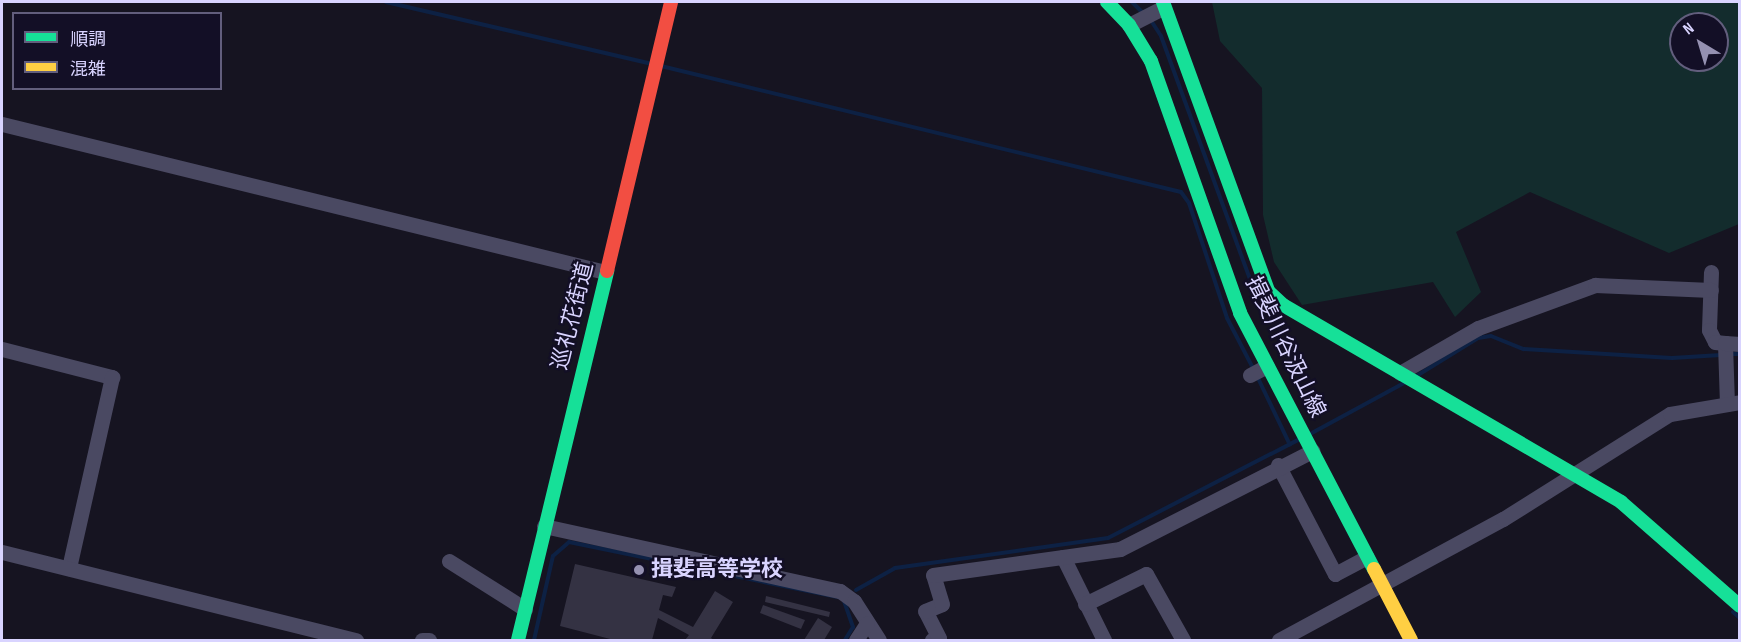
<!DOCTYPE html>
<html>
<head>
<meta charset="utf-8">
<style>
  body { margin:0 }
  #map { position:relative; width:1741px; height:642px; overflow:hidden; background:#161421; font-family:"Sofia Sans Condensed","Noto Sans JP",sans-serif }
  div>[style] { position:absolute }
  [style*='--x'] { left:calc(var(--x)*1px); top:calc(var(--y)*1px); width:calc(var(--w)*1px); rotate:calc(var(--a)*1deg) }
  .green>* { inset:0; background:#132c2d }
  .stream>* { height:4px; margin:-2px; padding:0 2px; transform-origin:2px; border-radius:2px; background:#0d2144 }
  .building>* { inset:0; background:#343243 }
  .street>* { height:15px; margin:-7.5px; padding:0 7.5px; transform-origin:7.5px; border-radius:7.5px; background:#4a4962 }
  .fast>* { height:14px; margin:-7px; padding:0 7px; transform-origin:7px; border-radius:7px; background:#16e098 }
  .slow>* { height:14px; margin:-7px; padding:0 7px; transform-origin:7px; border-radius:7px; background:#ffcf43 }
  .jam>* { height:14px; margin:-7px; padding:0 7px; transform-origin:7px; border-radius:7px; background:#f24e42 }
  .dots>* { width:16px; height:16px; translate:-50% -50%; box-sizing:border-box; border:3px solid #130f26; border-radius:50% }
  span { translate:-50% -50%; white-space:nowrap; text-align:center; line-height:1.15; -webkit-text-stroke:4.5px #130f26; paint-order:stroke }
  .street-label { font-size:22px; color:#d9d4ff }
  .poi-label { font-size:22px; color:#d9d4ff; font-weight:700 }
  .left { translate:0 -50%; text-align:left }
  .frame { position:absolute; inset:0; border:3px solid #d9d4ff; pointer-events:none }
  .legend { position:absolute; left:12px; top:12px; width:210px; height:78px; box-sizing:border-box; background:#130f26; border:2px solid #625e7d; margin:0; padding:8px 10px; list-style:none; font-size:18px; color:#d9d4ff }
  .legend li { display:flex; align-items:center; gap:12px; height:30px }
  .legend b { width:30px; border:2px solid #625e7d }
  .north { position:absolute; left:1669px; top:12px; width:60px; height:60px; box-sizing:border-box; background:#130f26; border:2px solid #625e7d; border-radius:50%; rotate:322deg; font-size:16px; font-weight:700; line-height:24px; text-align:center; color:#d9d4ff }
  .north::after { content:''; display:block; margin:auto; width:21px; height:27px; background:#9591b1; clip-path:polygon(50% 0,100% 100%,50% 72%,0 100%) }
</style>
</head>
<body>
<div id="map">
  <div class="green">
    <div style="clip-path:polygon(evenodd,1212px 2px,1739px 2px,1739px 224px,1669px 253px,1530px 192px,1456px 232px,1481px 292px,1455px 317px,1433px 282px,1302px 305px,1274px 262px,1263px 215px,1262px 88px,1220px 41px,1212px 2px,1681px 24px,1717px 24px,1717px 60px,1681px 60px,1681px 24px)"></div>
  </div>
  <div class="stream">
    <div style="--x:386;--y:2;--w:269;--a:13.1"></div>
    <div style="--x:1132;--y:2;--w:17;--a:45"></div>
    <div style="--x:1150;--y:19;--w:20;--a:57"></div>
    <div style="--x:1161;--y:36;--w:268;--a:69.9"></div>
    <div style="--x:1253;--y:288;--w:33;--a:46"></div>
    <div style="--x:661;--y:66;--w:535;--a:13.62"></div>
    <div style="--x:1181;--y:192;--w:14;--a:54"></div>
    <div style="--x:1189;--y:203;--w:121;--a:71.7"></div>
    <div style="--x:1227;--y:318;--w:59;--a:62.6"></div>
    <div style="--x:1728;--y:354;--w:12;--a:0"></div>
    <div style="--x:1418;--y:375;--w:70;--a:-31.7"></div>
    <div style="--x:1478;--y:338;--w:13;--a:-9"></div>
    <div style="--x:1491;--y:336;--w:35;--a:22"></div>
    <div style="--x:1524;--y:349;--w:148;--a:3.5"></div>
    <div style="--x:1672;--y:358;--w:49;--a:-3.5"></div>
    <div style="--x:1257;--y:376;--w:76;--a:64.4"></div>
    <div style="--x:1310;--y:434;--w:107;--a:-28.5"></div>
    <div style="--x:856;--y:590;--w:45;--a:-29.4"></div>
    <div style="--x:895;--y:568;--w:215;--a:-8"></div>
    <div style="--x:1108;--y:538;--w:214;--a:-27.3"></div>
    <div style="--x:843;--y:598;--w:31;--a:71"></div>
    <div style="--x:853;--y:627;--w:15;--a:122"></div>
    <div style="--x:1733;--y:612;--w:9;--a:41"></div>
    <div style="--x:534;--y:640;--w:86;--a:-77.3"></div>
    <div style="--x:553;--y:556;--w:21;--a:-41"></div>
    <div style="--x:569;--y:542;--w:278;--a:11.6"></div>
  </div>
  <div class="building">
    <div style="clip-path:polygon(575px 564px,676px 587px,672px 597px,663px 595px,659px 610px,693px 627px,715px 591px,733px 602px,711px 638px,714px 640px,685px 640px,689px 635px,658px 618px,652px 640px,614px 640px,560px 626px)"></div>
    <div style="clip-path:polygon(766px 596px,830px 612px,829px 617px,765px 602px)"></div>
    <div style="clip-path:polygon(763px 605px,805px 620px,801px 629px,760px 613px)"></div>
    <div style="clip-path:polygon(818px 618px,832px 627px,824px 640px,804px 640px)"></div>
  </div>
  <div class="street">
    <div style="--x:1129;--y:25;--w:39;--a:-27"></div>
    <div style="--x:2;--y:124;--w:621;--a:13.79"></div>
    <div style="--x:1711;--y:272;--w:58;--a:92"></div>
    <div style="--x:1709;--y:330;--w:13;--a:63"></div>
    <div style="--x:1715;--y:342;--w:10;--a:6"></div>
    <div style="--x:2;--y:349;--w:114;--a:14.3"></div>
    <div style="--x:112;--y:377;--w:196;--a:102.7"></div>
    <div style="--x:1400;--y:373;--w:90;--a:-30"></div>
    <div style="--x:1478;--y:328;--w:125;--a:-20.2"></div>
    <div style="--x:1595;--y:285;--w:116;--a:2.5"></div>
    <div style="--x:1250;--y:375;--w:19;--a:-28"></div>
    <div style="--x:1727;--y:404;--w:61;--a:-91.9"></div>
    <div style="--x:1725;--y:343;--w:15;--a:4"></div>
    <div style="--x:1278;--y:465;--w:123;--a:62.4"></div>
    <div style="--x:1335;--y:574;--w:36;--a:-28"></div>
    <div style="--x:544;--y:526;--w:303;--a:12.4"></div>
    <div style="--x:840;--y:591;--w:17;--a:36"></div>
    <div style="--x:854;--y:601;--w:46;--a:57.3"></div>
    <div style="--x:2;--y:552;--w:365;--a:14"></div>
    <div style="--x:1063;--y:557;--w:93;--a:63.7"></div>
    <div style="--x:449;--y:561;--w:90;--a:32.3"></div>
    <div style="--x:1085;--y:604;--w:68;--a:-26.2"></div>
    <div style="--x:1146;--y:574;--w:76;--a:60.7"></div>
    <div style="--x:422;--y:640;--w:7;--a:0"></div>
    <div style="--x:856;--y:640;--w:20;--a:-57"></div>
    <div style="--x:932;--y:640;--w:7;--a:-16"></div>
    <div style="--x:939;--y:638;--w:30;--a:-117"></div>
    <div style="--x:925;--y:611;--w:18;--a:-22"></div>
    <div style="--x:942;--y:604;--w:30;--a:-107"></div>
    <div style="--x:933;--y:575;--w:189;--a:-7.9"></div>
    <div style="--x:1120;--y:549;--w:216;--a:-27"></div>
    <div style="--x:1279;--y:640;--w:255;--a:-28.4"></div>
    <div style="--x:1503;--y:519;--w:197;--a:-32.2"></div>
    <div style="--x:1670;--y:414;--w:71;--a:-9.7"></div>
  </div>
  <div class="fast">
    <div style="--x:1107;--y:2;--w:32;--a:46"></div>
    <div style="--x:1129;--y:25;--w:42;--a:58.6"></div>
    <div style="--x:1151;--y:61;--w:267;--a:70.5"></div>
    <div style="--x:1240;--y:313;--w:289;--a:62.4"></div>
    <div style="--x:1163;--y:2;--w:307;--a:70"></div>
    <div style="--x:1268;--y:291;--w:21;--a:43"></div>
    <div style="--x:1283;--y:305;--w:391;--a:30.2"></div>
    <div style="--x:1621;--y:502;--w:158;--a:41.2"></div>
    <div style="--x:518;--y:640;--w:380;--a:-76.4"></div>
  </div>
  <div class="slow">
    <div style="--x:1374;--y:569;--w:80;--a:62.5"></div>
  </div>
  <div class="jam">
    <div style="--x:607;--y:271;--w:277;--a:-76.6"></div>
  </div>
  <div class="dots">
    <div style="left:639px;top:570px;background:#9591b1"></div>
  </div>
  <div class="street-label">
    <span style="left:573px;top:316px;rotate:-76deg">巡礼花街道</span>
    <span style="left:1285px;top:347px;rotate:64deg">揖斐川谷汲山線</span>
  </div>
  <div class="poi-label">
    <span class="left" style="left:651px;top:570px">揖斐高等学校</span>
  </div>
  <div class="frame"></div>
  <ul class="legend">
  <li><b style="height:8px;background:#16e098"></b>順調</li>
  <li><b style="height:8px;background:#ffcf43"></b>混雑</li>
  </ul>
  <div class="north">N</div>
</div>
</body>
</html>
